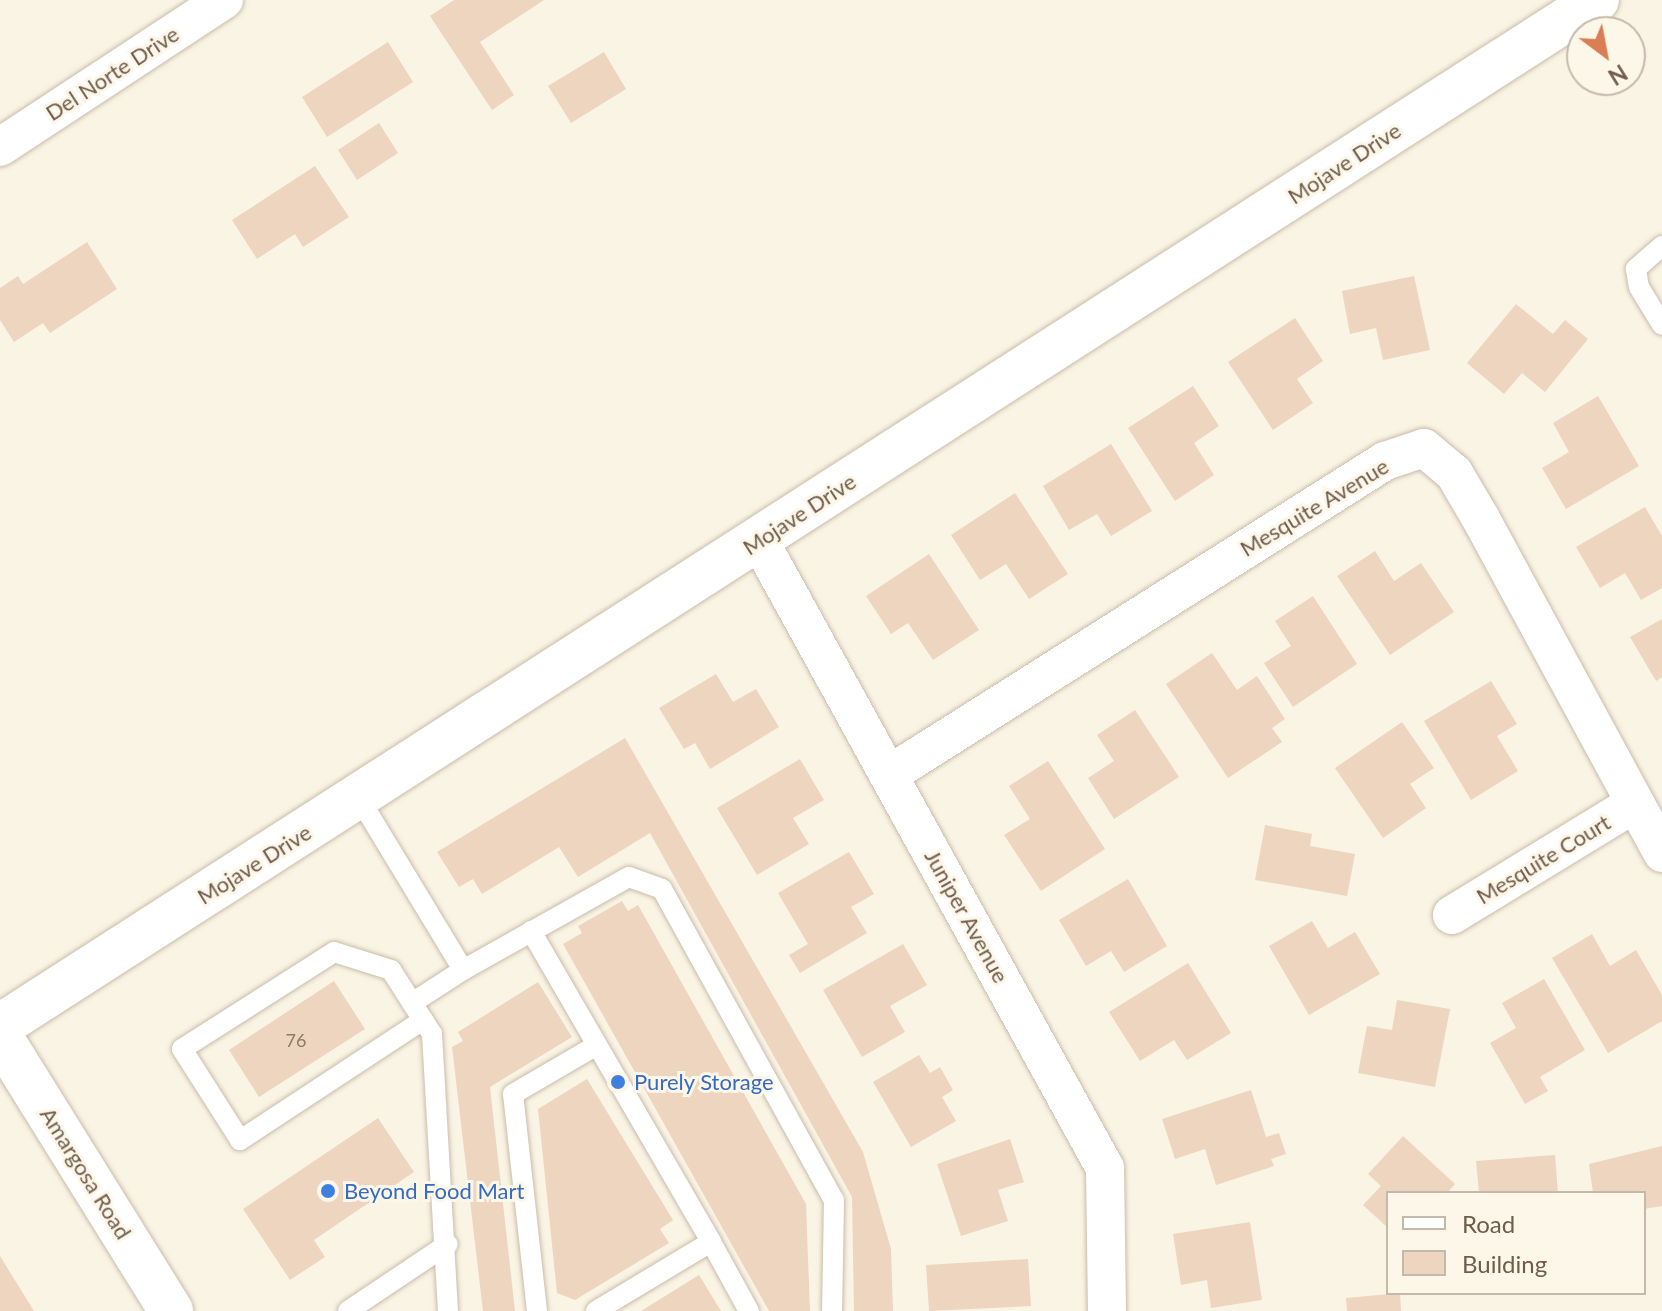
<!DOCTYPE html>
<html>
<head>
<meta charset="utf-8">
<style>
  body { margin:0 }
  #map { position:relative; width:1662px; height:1311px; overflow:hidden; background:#faf4e4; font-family:Lato,sans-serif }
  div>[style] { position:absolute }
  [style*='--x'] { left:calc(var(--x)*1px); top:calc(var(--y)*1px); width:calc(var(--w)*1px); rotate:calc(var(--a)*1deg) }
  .building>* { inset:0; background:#edd5bf }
  .roads { filter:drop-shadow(0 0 2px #cabcac) drop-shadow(0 0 2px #cabcac) }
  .service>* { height:20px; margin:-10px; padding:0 10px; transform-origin:10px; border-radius:10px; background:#fff }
  .minor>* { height:38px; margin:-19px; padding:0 19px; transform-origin:19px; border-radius:19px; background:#fff }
  .secondary>* { height:44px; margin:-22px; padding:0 22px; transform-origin:22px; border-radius:22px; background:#fff }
  .dots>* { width:22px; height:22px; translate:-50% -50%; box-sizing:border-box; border:4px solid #fdf7ea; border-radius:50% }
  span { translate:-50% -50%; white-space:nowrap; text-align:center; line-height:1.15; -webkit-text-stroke:6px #fdf7ea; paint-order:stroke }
  .number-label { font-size:18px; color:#8f7a69 }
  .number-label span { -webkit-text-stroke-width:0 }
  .street-label { font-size:22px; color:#705c4c }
  .shop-label { font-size:22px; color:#366cbe }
  .left { translate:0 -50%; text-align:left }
  .legend { position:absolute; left:1386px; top:1191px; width:260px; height:104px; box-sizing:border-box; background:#fdf7ea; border:2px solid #c5b9ab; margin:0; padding:10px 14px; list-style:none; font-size:24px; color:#705c4c }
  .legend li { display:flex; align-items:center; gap:16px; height:40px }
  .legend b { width:40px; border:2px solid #c5b9ab }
  .north { position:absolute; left:1566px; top:16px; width:80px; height:80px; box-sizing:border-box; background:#fdf7ea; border:2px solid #c5b9ab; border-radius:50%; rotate:148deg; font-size:22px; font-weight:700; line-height:32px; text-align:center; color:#705c4c }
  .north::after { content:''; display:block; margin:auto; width:28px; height:36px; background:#d97e55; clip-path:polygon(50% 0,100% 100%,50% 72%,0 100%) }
</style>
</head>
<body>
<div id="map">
  <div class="building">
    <div style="clip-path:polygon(454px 0,544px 0,480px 42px,514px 95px,492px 110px,430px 16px)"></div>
    <div style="clip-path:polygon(388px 42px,413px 82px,327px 137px,302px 97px)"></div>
    <div style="clip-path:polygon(604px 52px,626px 89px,571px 123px,548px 86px)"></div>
    <div style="clip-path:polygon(379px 123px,398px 153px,357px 180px,338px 150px)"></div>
    <div style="clip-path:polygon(315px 166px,349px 217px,303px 247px,295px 234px,257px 259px,232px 220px)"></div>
    <div style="clip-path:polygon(87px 242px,117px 289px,50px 333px,43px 323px,14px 342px,0 320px,0 288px,18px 276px,23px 284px)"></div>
    <div style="clip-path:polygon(1414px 276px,1430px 350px,1383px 360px,1376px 328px,1350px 334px,1342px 291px)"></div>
    <div style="clip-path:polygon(1516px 304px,1553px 334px,1565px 320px,1588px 339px,1545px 392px,1522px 373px,1504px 394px,1467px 363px)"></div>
    <div style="clip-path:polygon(1295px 318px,1323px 361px,1297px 379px,1313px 403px,1273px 430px,1228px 362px)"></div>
    <div style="clip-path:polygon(1193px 386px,1219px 426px,1194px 443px,1214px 475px,1175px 501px,1128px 428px)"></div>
    <div style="clip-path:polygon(1598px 396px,1639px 466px,1566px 509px,1542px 468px,1569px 452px,1553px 423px)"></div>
    <div style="clip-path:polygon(1111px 444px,1152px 511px,1111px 536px,1097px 514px,1069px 530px,1043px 486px)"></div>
    <div style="clip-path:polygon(1015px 493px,1068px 574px,1029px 599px,1006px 564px,980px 580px,951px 535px)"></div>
    <div style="clip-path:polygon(1645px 507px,1662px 536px,1662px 588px,1641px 600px,1625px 573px,1600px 588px,1576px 547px)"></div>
    <div style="clip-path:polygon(1375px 551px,1394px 581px,1421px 563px,1454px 612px,1390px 655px,1337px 576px)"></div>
    <div style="clip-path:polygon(929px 554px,979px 630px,933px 660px,908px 623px,891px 634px,866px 596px)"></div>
    <div style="clip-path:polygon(1313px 596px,1357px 664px,1293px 707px,1264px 663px,1291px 646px,1275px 621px)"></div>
    <div style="clip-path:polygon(1662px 619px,1662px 677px,1656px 681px,1630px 637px)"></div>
    <div style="clip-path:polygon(1212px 653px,1237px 690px,1257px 676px,1285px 719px,1272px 728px,1282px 742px,1228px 778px,1166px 684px)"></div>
    <div style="clip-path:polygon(716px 674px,733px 702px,756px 689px,779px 727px,710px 769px,695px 743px,684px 749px,659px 708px)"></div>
    <div style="clip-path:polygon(1491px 681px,1517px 724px,1497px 736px,1518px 771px,1471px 800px,1424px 721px)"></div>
    <div style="clip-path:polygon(1135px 710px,1179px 777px,1114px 819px,1088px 778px,1114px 761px,1097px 735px)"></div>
    <div style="clip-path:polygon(1402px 722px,1434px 768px,1410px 784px,1426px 808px,1383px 838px,1335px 768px)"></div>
    <div style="clip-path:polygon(625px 738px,863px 1152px,891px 1249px,893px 1311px,854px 1311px,852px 1197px,650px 833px,578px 877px,559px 847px,482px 894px,473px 879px,459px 887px,437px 852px)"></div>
    <div style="clip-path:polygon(800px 759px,824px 800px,793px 818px,809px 844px,757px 875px,717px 808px)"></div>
    <div style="clip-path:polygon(1048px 761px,1105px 849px,1041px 891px,1004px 835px,1030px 819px,1009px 786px)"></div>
    <div style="clip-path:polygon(1265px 825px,1312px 834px,1310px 846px,1355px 854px,1347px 896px,1255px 880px)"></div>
    <div style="clip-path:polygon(849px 852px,874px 894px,851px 907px,867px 933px,800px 973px,789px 955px,808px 944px,778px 893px)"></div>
    <div style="clip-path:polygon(1128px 879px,1167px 946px,1124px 972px,1111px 951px,1086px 966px,1059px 920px)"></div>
    <div style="clip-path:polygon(622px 901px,628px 911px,638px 905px,806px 1204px,810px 1311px,769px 1311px,563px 944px,582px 933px,578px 926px)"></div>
    <div style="clip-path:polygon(1312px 921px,1328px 948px,1355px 932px,1380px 974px,1309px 1015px,1269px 946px)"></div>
    <div style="clip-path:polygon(1592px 934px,1610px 966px,1636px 950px,1662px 995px,1662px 1021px,1608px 1053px,1552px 958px)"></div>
    <div style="clip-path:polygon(903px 944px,927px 985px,890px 1006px,905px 1032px,862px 1057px,823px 990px)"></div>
    <div style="clip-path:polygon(1188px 963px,1231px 1033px,1187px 1060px,1174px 1040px,1140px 1061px,1109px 1012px)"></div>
    <div style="clip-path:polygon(1544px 979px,1585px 1050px,1540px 1077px,1548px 1091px,1525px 1104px,1490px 1043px,1516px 1028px,1502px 1003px)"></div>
    <div style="clip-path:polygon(334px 981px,365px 1029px,259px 1097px,229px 1050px)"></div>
    <div style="clip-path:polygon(538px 982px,572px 1037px,490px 1087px,515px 1311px,483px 1311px,452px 1047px,463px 1041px,458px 1032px)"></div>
    <div style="clip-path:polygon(1397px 1000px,1450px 1009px,1435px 1087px,1358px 1073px,1367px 1026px,1392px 1030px)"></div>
    <div style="clip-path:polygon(919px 1055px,930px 1073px,940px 1067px,953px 1090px,942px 1097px,956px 1121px,911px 1147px,873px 1082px)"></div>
    <div style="clip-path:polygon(587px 1079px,673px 1220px,660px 1229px,669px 1243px,575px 1300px,557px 1293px,538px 1109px)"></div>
    <div style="clip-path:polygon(1251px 1090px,1266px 1137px,1279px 1133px,1286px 1154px,1271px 1159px,1274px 1166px,1216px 1185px,1205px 1149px,1175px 1159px,1162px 1119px)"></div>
    <div style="clip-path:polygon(378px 1118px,414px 1172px,314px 1240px,325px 1257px,290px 1280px,243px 1209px)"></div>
    <div style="clip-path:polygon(1403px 1136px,1455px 1184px,1447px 1193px,1388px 1193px,1388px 1228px,1363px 1205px,1381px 1186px,1368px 1174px)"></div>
    <div style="clip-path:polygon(1010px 1139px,1024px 1182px,998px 1190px,1008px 1221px,961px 1236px,937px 1164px)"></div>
    <div style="clip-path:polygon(1662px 1146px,1662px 1206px,1644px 1209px,1644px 1193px,1593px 1193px,1589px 1164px)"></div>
    <div style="clip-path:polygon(1555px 1155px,1558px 1193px,1479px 1193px,1476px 1161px)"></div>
    <div style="clip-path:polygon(1250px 1222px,1262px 1300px,1211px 1308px,1207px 1280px,1181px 1285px,1173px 1234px)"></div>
    <div style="clip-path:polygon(0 1256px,34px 1311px,0 1311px)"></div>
    <div style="clip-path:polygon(1028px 1259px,1031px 1306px,929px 1311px,926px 1265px)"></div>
    <div style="clip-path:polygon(699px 1275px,721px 1311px,641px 1311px)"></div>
    <div style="clip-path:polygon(1400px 1293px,1401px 1311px,1347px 1311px,1346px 1298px)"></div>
  </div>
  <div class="roads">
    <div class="service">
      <div style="--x:1662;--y:246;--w:35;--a:139"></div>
      <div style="--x:1636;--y:269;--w:18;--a:81"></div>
      <div style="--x:1639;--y:287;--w:44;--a:58.8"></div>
      <div style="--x:359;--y:798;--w:201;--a:58.8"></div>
      <div style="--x:463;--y:970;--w:190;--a:-29.3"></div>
      <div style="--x:629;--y:877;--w:35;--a:20"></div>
      <div style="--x:662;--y:889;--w:355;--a:61.1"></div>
      <div style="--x:834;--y:1200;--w:111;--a:91"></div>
      <div style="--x:531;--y:931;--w:359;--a:59.9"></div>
      <div style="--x:412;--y:1003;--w:61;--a:-32.9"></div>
      <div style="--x:423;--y:1020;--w:219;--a:146.7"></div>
      <div style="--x:240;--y:1140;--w:108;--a:-122.5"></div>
      <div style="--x:182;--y:1049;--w:180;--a:-32.5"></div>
      <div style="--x:334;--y:952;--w:60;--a:17.5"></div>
      <div style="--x:391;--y:970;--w:59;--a:57.4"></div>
      <div style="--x:423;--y:1020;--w:17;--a:57"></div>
      <div style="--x:432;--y:1034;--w:277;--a:86.7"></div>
      <div style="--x:348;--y:1311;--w:120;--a:-33.8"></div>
      <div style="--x:537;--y:1311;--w:218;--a:-96.3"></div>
      <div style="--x:513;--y:1094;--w:97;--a:-30.3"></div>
      <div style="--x:596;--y:1311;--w:134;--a:-31"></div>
      <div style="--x:711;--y:1242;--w:79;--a:61.2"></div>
    </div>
    <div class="minor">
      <div style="--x:0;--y:147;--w:268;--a:-33.3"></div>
      <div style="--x:759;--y:540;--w:717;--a:61.15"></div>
      <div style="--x:1105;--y:1168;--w:143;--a:89.2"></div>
      <div style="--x:890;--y:774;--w:586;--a:-32.31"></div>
      <div style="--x:1385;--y:461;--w:41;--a:-18.4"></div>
      <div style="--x:1424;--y:448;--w:39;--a:40"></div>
      <div style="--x:1454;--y:473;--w:53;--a:59.6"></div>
      <div style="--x:1481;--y:519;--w:380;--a:61.5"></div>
      <div style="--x:1452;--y:915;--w:213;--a:-31.4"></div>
    </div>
    <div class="secondary">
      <div style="--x:0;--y:1026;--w:1898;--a:-32.72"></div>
      <div style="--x:0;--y:1036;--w:324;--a:58.1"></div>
    </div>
  </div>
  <div class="dots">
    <div style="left:618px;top:1082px;background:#3f7fe0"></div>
    <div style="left:328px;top:1191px;background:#3f7fe0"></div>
  </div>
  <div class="number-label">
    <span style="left:296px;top:1040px">76</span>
  </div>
  <div class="street-label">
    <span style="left:112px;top:73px;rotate:-33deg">Del Norte Drive</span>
    <span style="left:1344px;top:163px;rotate:-33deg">Mojave Drive</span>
    <span style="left:1314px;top:507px;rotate:-31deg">Mesquite Avenue</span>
    <span style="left:799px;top:514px;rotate:-33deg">Mojave Drive</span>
    <span style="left:1543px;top:859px;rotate:-31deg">Mesquite Court</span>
    <span style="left:254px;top:864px;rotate:-32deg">Mojave Drive</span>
    <span style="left:967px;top:916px;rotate:61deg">Juniper Avenue</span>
    <span style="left:86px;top:1173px;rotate:58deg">Amargosa Road</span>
  </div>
  <div class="shop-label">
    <span class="left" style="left:634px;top:1082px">Purely Storage</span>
    <span class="left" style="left:344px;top:1191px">Beyond Food Mart</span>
  </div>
  <ul class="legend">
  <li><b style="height:10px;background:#fff"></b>Road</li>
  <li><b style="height:22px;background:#edd5bf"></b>Building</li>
  </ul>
  <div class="north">N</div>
</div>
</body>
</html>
